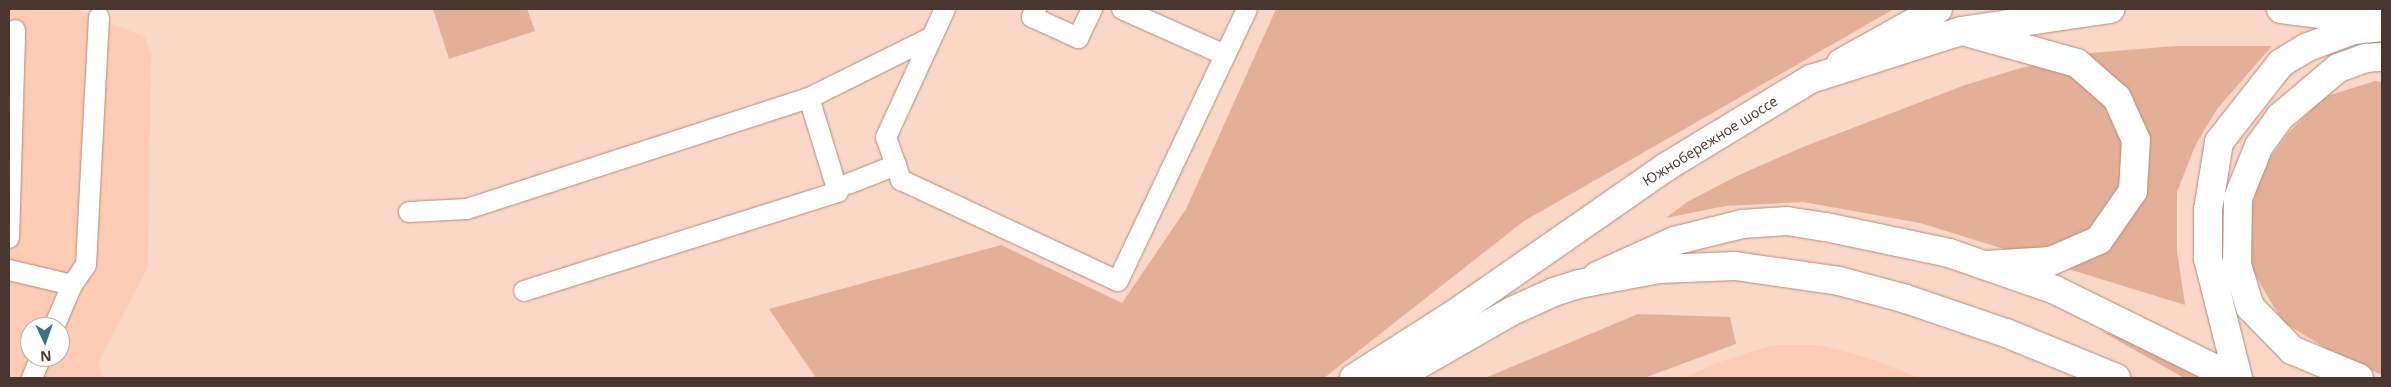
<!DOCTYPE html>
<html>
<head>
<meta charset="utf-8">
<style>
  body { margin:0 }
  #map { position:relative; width:2391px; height:387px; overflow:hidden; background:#fad7c7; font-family:"Open Sans",sans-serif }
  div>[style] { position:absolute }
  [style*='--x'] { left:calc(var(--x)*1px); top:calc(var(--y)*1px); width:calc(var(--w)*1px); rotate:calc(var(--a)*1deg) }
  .built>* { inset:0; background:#fecbb4 }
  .green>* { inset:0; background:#e4af97 }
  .roads { filter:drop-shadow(0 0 1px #b68d7b) drop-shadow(0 0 1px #b68d7b) }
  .lane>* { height:20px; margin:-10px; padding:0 10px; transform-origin:10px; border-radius:10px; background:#fff }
  .primary>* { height:28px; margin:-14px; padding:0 14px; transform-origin:14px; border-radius:14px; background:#fff }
  .highway>* { height:28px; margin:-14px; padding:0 14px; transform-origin:14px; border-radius:14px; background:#fff }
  span { translate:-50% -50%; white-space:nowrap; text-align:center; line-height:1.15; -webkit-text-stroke:5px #fff; paint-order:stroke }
  .street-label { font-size:14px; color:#48362f }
  .frame { position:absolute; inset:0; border:10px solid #48362f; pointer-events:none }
  .north { position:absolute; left:20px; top:317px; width:50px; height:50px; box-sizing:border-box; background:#fff; border:1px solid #b6afac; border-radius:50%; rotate:177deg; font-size:14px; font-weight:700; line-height:20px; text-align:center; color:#48362f }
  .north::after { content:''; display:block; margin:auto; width:18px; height:22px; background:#37738a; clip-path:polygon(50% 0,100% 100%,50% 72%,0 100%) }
</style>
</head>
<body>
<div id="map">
  <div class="built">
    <div style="clip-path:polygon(evenodd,9px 9px,74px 9px,145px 37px,151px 56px,148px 267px,98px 363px,103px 378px,9px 378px,9px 9px,30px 327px,60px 327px,60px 357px,30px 357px,30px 327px)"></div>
    <div style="clip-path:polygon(1773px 345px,1820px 345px,1875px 360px,1919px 378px,1685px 378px,1716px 363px)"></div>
  </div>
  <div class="green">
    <div style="clip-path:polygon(433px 9px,527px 9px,535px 31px,449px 59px)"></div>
    <div style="clip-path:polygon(1276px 9px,1894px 9px,1524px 221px,1324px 378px,816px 378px,769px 309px,1001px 245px,1122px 303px,1186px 209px)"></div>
    <div style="clip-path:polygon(2176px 46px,2272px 46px,2217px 109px,2195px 146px,2177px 192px,2177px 251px,2185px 305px,1920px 223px,1803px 202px,1725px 206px,1666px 218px,1687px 202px,1737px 176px,1803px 147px,1965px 85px,2021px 68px,2091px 53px)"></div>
    <div style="clip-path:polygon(2375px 81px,2382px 82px,2382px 375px,2340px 357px,2283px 322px,2252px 270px,2249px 214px,2264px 166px,2288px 133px,2324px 97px)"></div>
    <div style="clip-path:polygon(1638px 314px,1730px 317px,1736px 344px,1644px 378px,1485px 378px)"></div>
    <div style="clip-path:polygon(2101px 331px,2204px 365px,2233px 378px,2184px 378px)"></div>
  </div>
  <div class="roads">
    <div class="lane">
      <div style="--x:945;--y:9;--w:141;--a:114.7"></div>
      <div style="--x:886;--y:137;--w:46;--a:70.8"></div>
      <div style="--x:901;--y:180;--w:239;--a:25"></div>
      <div style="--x:1118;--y:281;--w:301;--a:-64.6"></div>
      <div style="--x:1036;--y:9;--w:9;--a:117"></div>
      <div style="--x:1032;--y:17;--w:51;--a:24.5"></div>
      <div style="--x:1078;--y:38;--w:32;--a:-64"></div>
      <div style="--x:1122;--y:9;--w:113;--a:24.1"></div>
      <div style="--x:848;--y:184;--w:52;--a:-21.6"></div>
      <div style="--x:409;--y:212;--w:58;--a:-3"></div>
      <div style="--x:467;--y:209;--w:360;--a:-18"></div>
      <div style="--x:809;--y:98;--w:137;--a:-26.4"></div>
      <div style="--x:9;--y:238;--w:208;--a:-88.3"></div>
      <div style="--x:9;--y:270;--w:65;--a:13.4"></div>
      <div style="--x:72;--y:285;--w:24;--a:-55"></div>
      <div style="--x:86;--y:265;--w:248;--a:-87"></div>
      <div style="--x:524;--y:291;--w:329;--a:-17.5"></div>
      <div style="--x:838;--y:192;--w:98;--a:-107.1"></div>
      <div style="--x:54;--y:327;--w:46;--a:-66.8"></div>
      <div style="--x:32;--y:378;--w:23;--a:-67"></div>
    </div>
    <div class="primary">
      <div style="--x:1841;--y:63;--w:111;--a:-29.1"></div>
      <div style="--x:1597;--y:276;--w:85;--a:-24.4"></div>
      <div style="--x:1674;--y:241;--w:70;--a:-14"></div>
      <div style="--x:1742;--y:224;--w:45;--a:-3.8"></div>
      <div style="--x:1787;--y:221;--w:39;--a:9"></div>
      <div style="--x:1826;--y:227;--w:126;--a:11.9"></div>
      <div style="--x:1949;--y:253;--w:112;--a:19.2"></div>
      <div style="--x:2055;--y:290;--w:199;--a:26.2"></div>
      <div style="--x:2359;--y:378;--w:73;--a:-157.3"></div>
      <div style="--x:2292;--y:350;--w:60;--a:-134.3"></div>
      <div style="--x:2250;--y:307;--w:44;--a:-107.2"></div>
      <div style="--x:2237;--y:265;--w:67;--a:-89.1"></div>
      <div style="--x:2238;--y:198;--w:56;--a:-68"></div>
      <div style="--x:2259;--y:146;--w:36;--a:-54"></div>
      <div style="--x:2280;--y:117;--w:76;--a:-40.2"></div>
      <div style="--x:2338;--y:68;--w:30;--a:-20"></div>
      <div style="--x:2366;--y:58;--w:16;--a:-4"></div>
    </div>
    <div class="highway">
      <div style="--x:2281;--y:9;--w:93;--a:7.4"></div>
      <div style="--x:1966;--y:32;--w:115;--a:15.6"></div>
      <div style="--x:2077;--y:63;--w:53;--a:41.2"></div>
      <div style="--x:2117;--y:98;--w:46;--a:65.7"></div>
      <div style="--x:2136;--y:140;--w:51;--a:93.4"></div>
      <div style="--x:2133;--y:191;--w:60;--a:124.8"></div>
      <div style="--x:2099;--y:240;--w:52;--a:156.4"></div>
      <div style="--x:2051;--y:261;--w:66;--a:176.5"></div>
      <div style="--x:1354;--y:378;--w:117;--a:-32.5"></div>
      <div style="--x:1453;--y:315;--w:259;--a:-34.8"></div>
      <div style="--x:1666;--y:167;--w:170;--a:-31.3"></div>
      <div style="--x:1811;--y:79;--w:157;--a:-17.7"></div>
      <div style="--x:1961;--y:31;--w:151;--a:-8.4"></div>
      <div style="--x:1395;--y:378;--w:135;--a:-29.8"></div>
      <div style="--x:1512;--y:311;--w:46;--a:-24.3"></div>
      <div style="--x:1554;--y:292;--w:26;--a:-18"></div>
      <div style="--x:1579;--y:284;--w:82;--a:-10.5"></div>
      <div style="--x:1660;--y:269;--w:75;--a:-2.3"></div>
      <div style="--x:1735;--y:266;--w:105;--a:8.2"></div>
      <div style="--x:1839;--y:281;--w:69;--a:15"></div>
      <div style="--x:1906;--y:299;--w:106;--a:18.8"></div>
      <div style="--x:2006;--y:333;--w:119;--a:22.2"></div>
      <div style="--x:2238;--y:378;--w:123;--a:-104.1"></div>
      <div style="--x:2208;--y:259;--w:49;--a:-90"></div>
      <div style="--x:2208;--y:210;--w:69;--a:-80.8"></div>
      <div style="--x:2219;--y:142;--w:100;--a:-51.9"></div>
      <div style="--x:2281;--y:63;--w:31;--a:-31"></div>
      <div style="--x:2308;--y:47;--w:48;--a:-20.7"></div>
      <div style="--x:2353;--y:30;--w:29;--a:-6"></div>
    </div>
  </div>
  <div class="street-label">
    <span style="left:1710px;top:141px;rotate:-32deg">Южнобережное шоссе</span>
  </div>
  <div class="frame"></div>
  <div class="north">N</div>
</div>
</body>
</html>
